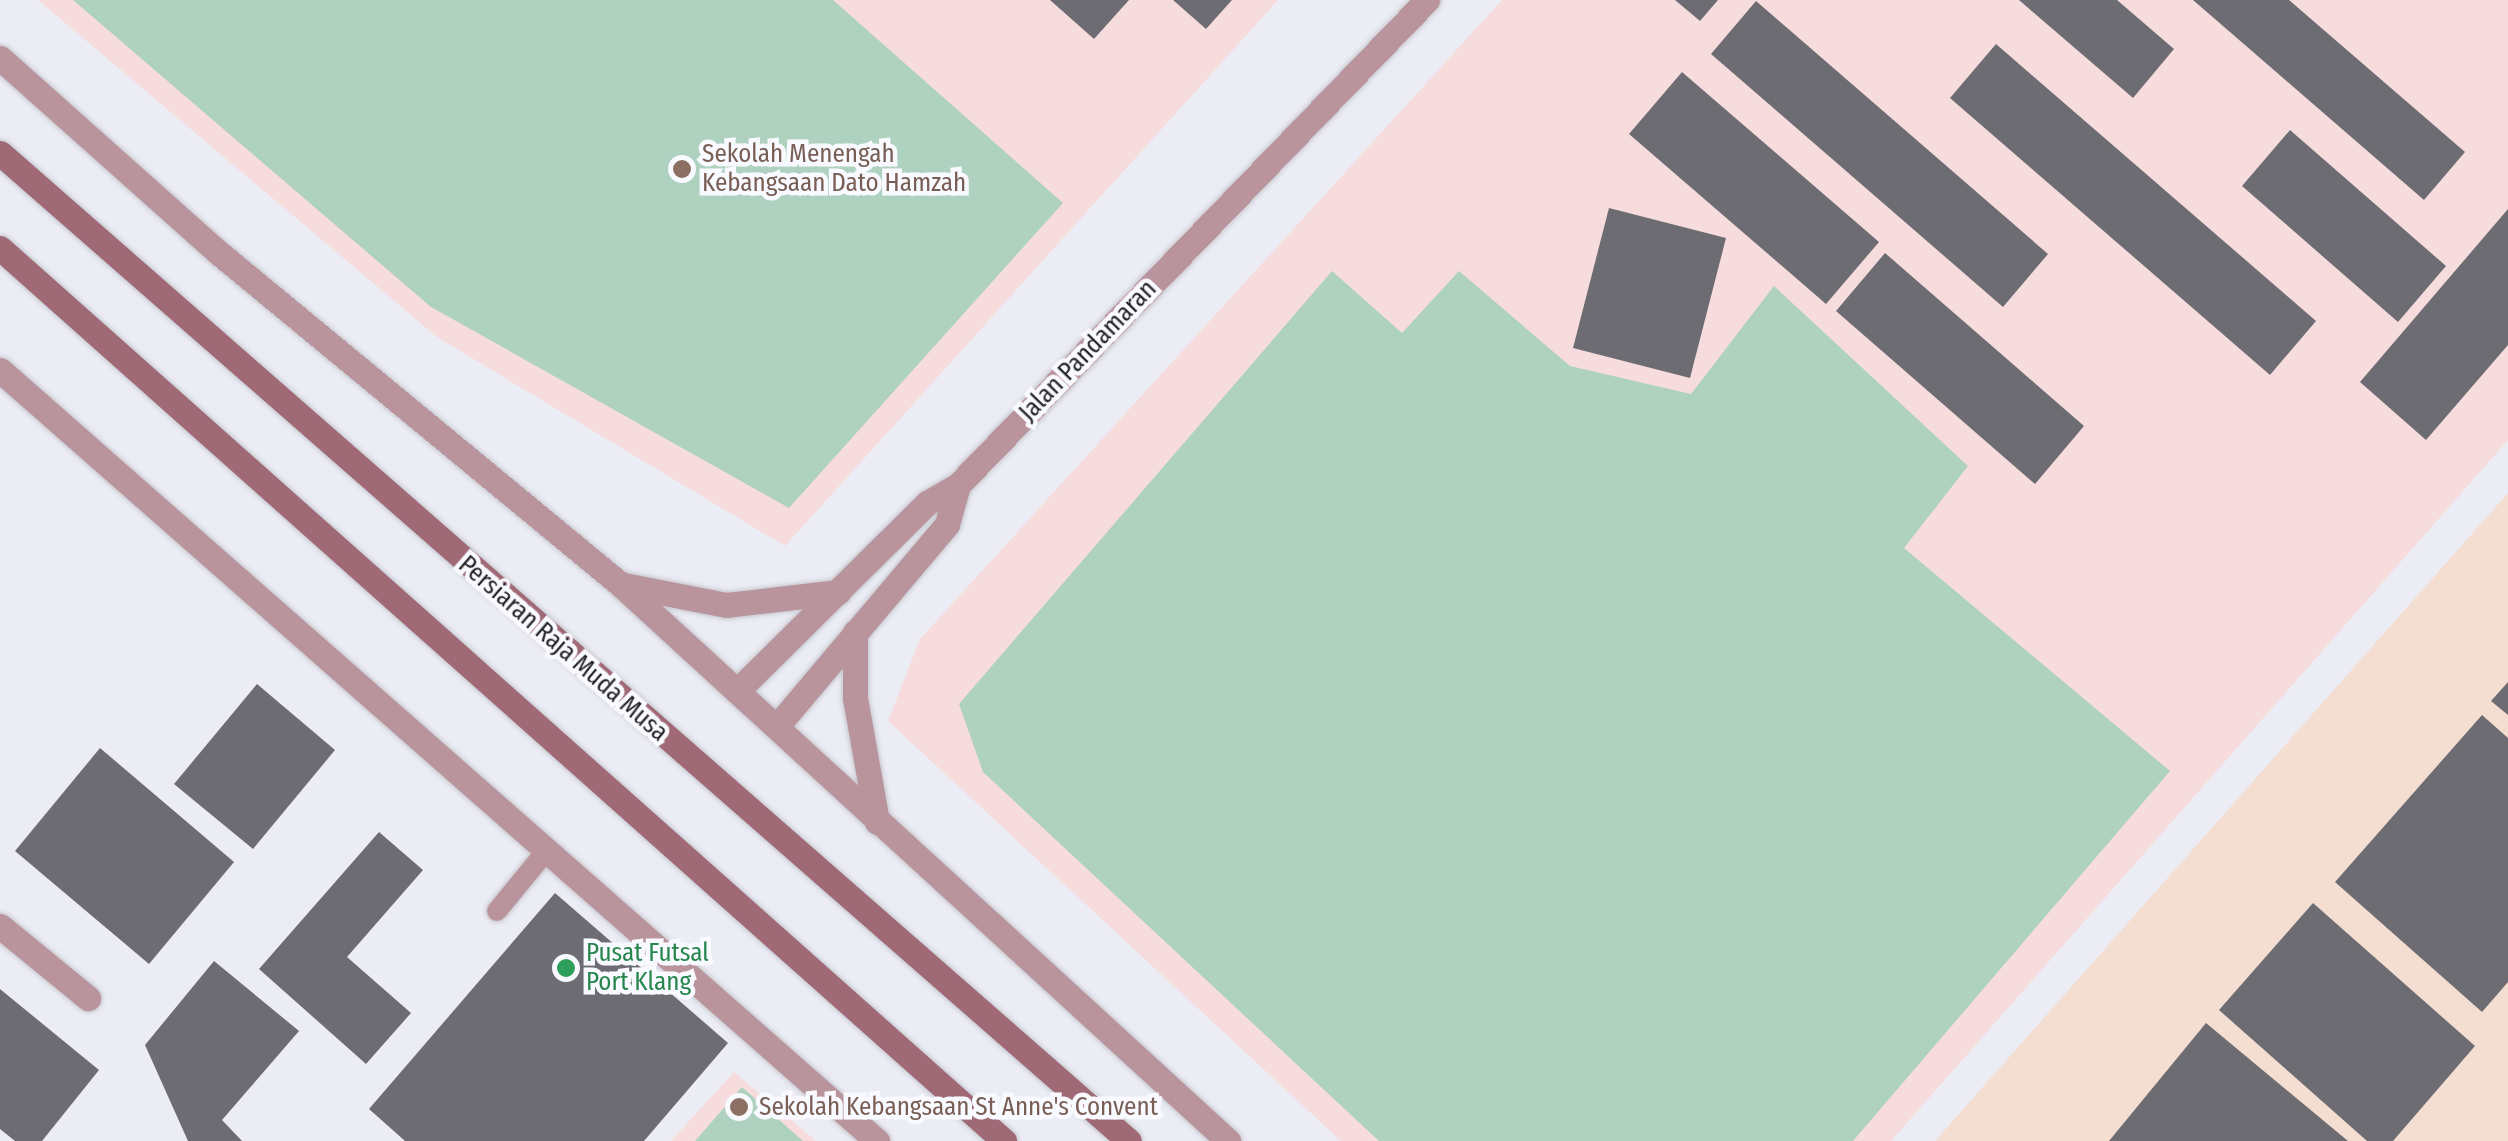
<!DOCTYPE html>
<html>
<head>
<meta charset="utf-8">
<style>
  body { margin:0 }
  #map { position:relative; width:2508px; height:1141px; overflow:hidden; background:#ebecf4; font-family:"Fira Sans Condensed",sans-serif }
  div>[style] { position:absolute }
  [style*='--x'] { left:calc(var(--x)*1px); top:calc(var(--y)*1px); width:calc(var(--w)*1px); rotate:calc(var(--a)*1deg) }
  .industrial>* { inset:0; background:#f4ded2 }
  .education>* { inset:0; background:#f7dcdd }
  .green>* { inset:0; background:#afd1c0 }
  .building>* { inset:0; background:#6d6c73 }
  .roads { filter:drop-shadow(0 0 2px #c7c8cf) drop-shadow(0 0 2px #c7c8cf) }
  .service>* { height:20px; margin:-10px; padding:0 10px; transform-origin:10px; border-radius:10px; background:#ba949c }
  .minor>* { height:25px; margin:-12.5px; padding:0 12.5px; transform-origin:12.5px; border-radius:12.5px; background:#ba949c }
  .secondary>* { height:25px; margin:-12.5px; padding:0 12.5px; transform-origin:12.5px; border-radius:12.5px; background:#9f6976 }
  .dots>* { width:28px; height:28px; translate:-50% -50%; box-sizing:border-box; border:5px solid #f9faff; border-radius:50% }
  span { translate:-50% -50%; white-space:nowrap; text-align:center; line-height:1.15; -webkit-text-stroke:9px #f9faff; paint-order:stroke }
  .education-label { font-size:25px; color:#785e54 }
  .left { translate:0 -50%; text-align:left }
  .street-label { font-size:25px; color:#232326 }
  .leisure-label { font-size:25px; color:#27864d }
</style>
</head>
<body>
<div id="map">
  <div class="industrial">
    <div style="clip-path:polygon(2508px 493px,2508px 1141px,1935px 1141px)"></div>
  </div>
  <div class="education">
    <div style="clip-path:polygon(38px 0,1278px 0,785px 546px,437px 337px)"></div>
    <div style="clip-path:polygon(1502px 0,2508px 0,2508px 440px,1891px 1141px,1341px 1141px,888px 721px,920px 639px)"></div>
    <div style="clip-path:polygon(734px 1072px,816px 1141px,671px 1141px)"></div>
  </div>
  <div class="green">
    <div style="clip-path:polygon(73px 0,833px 0,1063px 203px,789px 508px,431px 307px)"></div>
    <div style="clip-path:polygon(1332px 271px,1402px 333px,1459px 271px,1570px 366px,1691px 394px,1774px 286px,1968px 466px,1904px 548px,2170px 771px,1853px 1141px,1379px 1141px,983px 772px,959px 704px)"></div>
    <div style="clip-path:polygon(742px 1087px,803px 1141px,695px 1141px)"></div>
  </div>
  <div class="building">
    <div style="clip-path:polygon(1050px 0,1129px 0,1094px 39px)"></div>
    <div style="clip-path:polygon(1173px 0,1232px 0,1206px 29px)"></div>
    <div style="clip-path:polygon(1675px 0,1718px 0,1700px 21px)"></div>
    <div style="clip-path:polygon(2019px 0,2117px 0,2174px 49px,2133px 98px)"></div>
    <div style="clip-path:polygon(2193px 0,2289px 0,2465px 152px,2424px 200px)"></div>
    <div style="clip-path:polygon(1756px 1px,2048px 254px,2003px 307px,1711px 54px)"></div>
    <div style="clip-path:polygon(1996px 44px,2316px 321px,2270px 375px,1950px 98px)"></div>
    <div style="clip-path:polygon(1682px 72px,1879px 242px,1826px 304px,1629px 134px)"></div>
    <div style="clip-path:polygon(2290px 130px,2446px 266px,2398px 322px,2242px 186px)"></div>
    <div style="clip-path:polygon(1609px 208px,1726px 238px,1690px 378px,1573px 348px)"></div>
    <div style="clip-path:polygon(2508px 209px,2508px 345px,2426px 440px,2360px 382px)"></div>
    <div style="clip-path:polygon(1885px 253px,2084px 426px,2035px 484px,1836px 311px)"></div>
    <div style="clip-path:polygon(2508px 682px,2508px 715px,2491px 701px)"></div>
    <div style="clip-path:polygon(257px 684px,335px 750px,253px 849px,174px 784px)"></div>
    <div style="clip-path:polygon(2482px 715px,2508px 738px,2508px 982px,2482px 1012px,2335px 882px)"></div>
    <div style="clip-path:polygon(100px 748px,234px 862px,149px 964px,15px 851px)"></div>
    <div style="clip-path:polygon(379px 832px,423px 870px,347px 957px,411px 1013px,366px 1064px,259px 969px)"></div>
    <div style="clip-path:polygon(555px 893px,728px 1043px,644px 1141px,405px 1141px,369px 1109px)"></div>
    <div style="clip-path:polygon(2313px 903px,2475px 1046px,2393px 1141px,2367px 1141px,2219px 1010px)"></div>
    <div style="clip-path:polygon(214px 961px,299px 1031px,222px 1120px,242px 1141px,188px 1141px,145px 1045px)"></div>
    <div style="clip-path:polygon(0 989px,99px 1070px,42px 1141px,15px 1141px,0 1129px)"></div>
    <div style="clip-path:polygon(2206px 1023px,2348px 1141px,2109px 1141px)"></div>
  </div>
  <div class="roads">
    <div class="service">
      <div style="--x:497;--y:911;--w:79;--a:-50.7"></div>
    </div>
    <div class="minor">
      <div style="--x:0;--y:58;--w:293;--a:41.7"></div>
      <div style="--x:219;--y:253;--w:520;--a:39.54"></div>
      <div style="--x:620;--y:584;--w:825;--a:42.49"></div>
      <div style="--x:0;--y:370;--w:1168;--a:41.32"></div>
      <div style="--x:624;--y:585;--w:104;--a:11.1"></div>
      <div style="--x:726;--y:605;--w:113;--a:-6.6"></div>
      <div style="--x:855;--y:632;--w:66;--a:90"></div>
      <div style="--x:855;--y:698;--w:126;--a:79.9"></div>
      <div style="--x:739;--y:689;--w:264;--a:-44.7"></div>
      <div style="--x:927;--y:503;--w:36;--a:-30"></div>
      <div style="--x:958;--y:485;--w:675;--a:-45.96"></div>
      <div style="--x:778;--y:725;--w:263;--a:-49.9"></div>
      <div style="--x:947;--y:524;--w:41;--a:-74.2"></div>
      <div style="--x:0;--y:926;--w:114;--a:39.3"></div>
    </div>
    <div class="secondary">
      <div style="--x:0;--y:153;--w:1500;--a:41.19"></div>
      <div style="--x:0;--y:248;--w:1344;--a:41.65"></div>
    </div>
  </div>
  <div class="dots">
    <div style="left:682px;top:169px;background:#8d6e63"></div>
    <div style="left:566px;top:968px;background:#2e9e5b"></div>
    <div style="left:739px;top:1107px;background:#8d6e63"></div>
  </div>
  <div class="education-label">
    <span class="left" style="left:702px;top:169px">Sekolah Menengah<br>Kebangsaan Dato Hamzah</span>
    <span class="left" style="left:759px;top:1107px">Sekolah Kebangsaan St Anne's Convent</span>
  </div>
  <div class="street-label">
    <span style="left:1088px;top:351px;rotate:-46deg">Jalan Pandamaran</span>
    <span style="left:563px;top:649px;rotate:41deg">Persiaran Raja Muda Musa</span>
  </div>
  <div class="leisure-label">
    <span class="left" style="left:586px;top:968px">Pusat Futsal<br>Port Klang</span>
  </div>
</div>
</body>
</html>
